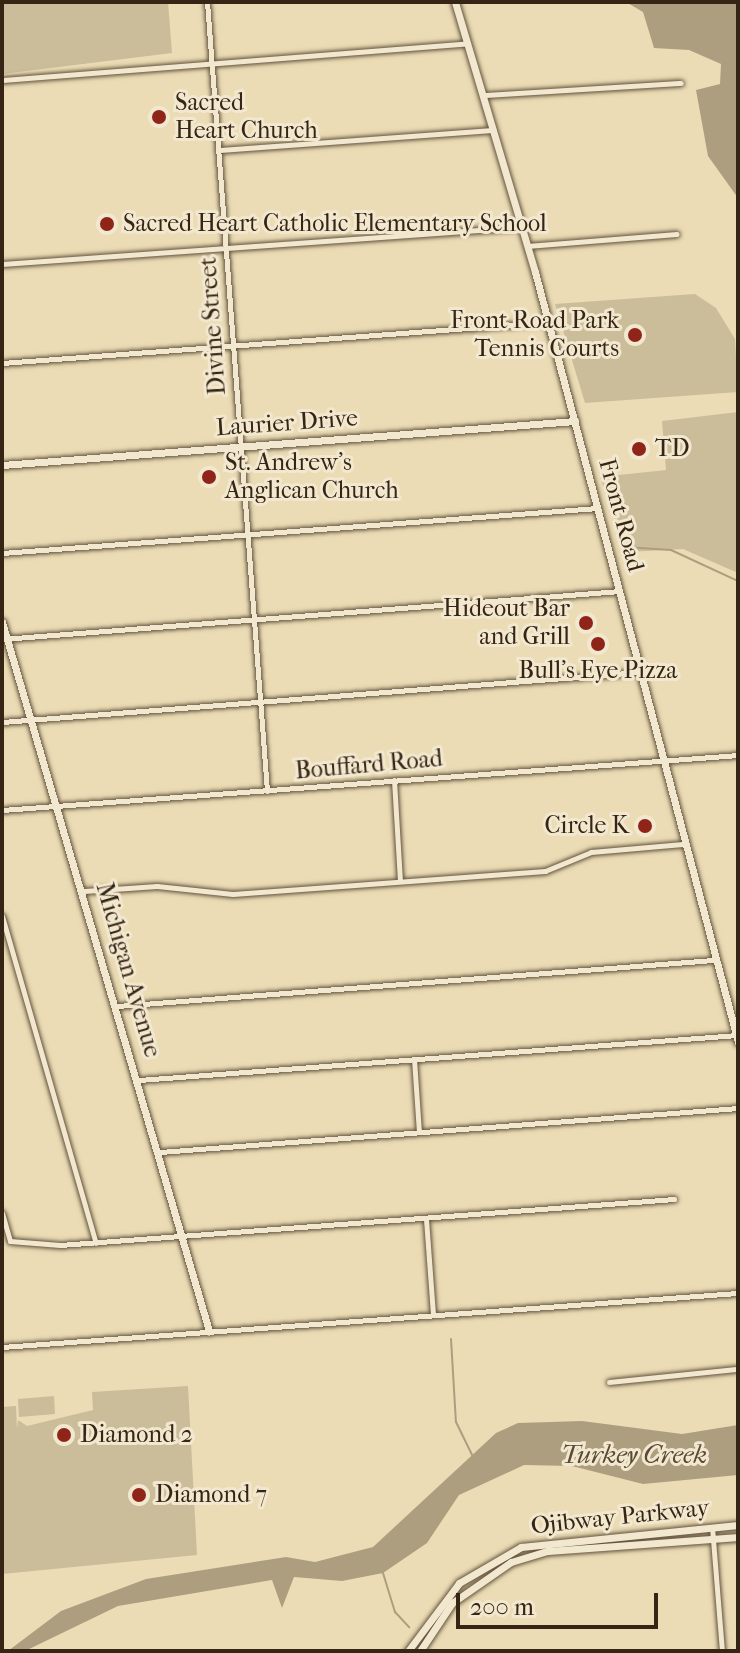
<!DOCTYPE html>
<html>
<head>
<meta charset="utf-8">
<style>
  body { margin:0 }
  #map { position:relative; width:740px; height:1653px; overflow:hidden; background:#ebdcb5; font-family:"IM FELL French Canon",serif }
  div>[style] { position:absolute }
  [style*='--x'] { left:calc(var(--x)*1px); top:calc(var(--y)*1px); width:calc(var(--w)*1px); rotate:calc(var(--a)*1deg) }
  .green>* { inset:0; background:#ccbd9a }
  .water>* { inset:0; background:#ad9e7f }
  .stream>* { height:2px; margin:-1px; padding:0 1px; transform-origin:1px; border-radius:1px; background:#ad9e7f }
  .roads { filter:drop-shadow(0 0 2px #63533d) drop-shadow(0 0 2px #63533d) }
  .minor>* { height:5px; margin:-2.5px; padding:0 2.5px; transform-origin:2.5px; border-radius:2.5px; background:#f2e8cf }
  .tertiary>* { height:7px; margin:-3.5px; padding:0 3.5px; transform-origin:3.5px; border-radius:3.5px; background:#f2e8cf }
  .secondary>* { height:7px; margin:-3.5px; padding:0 3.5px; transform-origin:3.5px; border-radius:3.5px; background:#f2e8cf }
  .dots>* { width:22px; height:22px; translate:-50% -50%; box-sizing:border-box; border:4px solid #f2e8cf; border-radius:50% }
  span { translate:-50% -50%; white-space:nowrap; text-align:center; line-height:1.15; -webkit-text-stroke:6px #f2e8cf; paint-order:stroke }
  .poi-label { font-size:24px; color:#362515 }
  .left { translate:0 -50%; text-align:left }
  .right { translate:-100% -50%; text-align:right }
  .street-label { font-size:24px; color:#362515 }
  .water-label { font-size:26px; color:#5a4935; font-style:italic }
  .frame { position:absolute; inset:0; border:4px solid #362515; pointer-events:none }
  .scale { position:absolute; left:456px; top:1593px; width:202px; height:36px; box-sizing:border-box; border:4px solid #362515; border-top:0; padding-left:10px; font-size:24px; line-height:28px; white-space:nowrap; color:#362515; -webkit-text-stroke:6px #f2e8cf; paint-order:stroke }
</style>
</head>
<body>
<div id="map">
  <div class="green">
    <div style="clip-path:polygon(2px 2px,168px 2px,172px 53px,2px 74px)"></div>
    <div style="clip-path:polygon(695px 294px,716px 308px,735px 339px,738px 392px,585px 403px,555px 304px)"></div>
    <div style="clip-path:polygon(738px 412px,738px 573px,683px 549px,627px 552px,600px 477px,666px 470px,662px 421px)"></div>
    <div style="clip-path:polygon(188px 1386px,197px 1555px,2px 1574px,2px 1407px,16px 1406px,17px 1429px,18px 1420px,27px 1426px,93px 1410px,92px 1392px)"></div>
    <div style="clip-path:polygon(54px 1396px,55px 1414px,19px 1417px,18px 1399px)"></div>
  </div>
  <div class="water">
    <div style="clip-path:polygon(626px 2px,738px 2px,738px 198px,708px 156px,696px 90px,720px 84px,721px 64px,689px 50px,654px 48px,643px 12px)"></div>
    <div style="clip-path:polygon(582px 1421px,682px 1434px,738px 1425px,738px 1475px,643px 1484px,572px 1466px,524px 1465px,459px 1495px,427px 1543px,383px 1573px,342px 1581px,294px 1577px,282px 1608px,272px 1580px,118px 1606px,25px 1651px,8px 1651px,61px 1611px,146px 1579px,286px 1557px,315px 1562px,373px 1547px,496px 1433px,518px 1423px)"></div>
  </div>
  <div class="stream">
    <div style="--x:625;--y:547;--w:46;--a:3.7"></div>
    <div style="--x:671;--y:550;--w:74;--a:24.8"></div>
    <div style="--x:451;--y:1339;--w:83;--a:86.6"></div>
    <div style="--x:456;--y:1422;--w:39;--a:64"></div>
    <div style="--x:383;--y:1573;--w:41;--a:72.9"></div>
    <div style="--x:395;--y:1612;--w:21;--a:47"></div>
  </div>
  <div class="roads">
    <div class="minor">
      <div style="--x:207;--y:2;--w:791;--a:85.65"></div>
      <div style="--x:2;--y:80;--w:466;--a:-4.5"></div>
      <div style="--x:484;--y:95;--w:197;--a:-3.5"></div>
      <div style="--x:219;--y:150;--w:275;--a:-4.2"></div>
      <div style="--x:527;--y:246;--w:150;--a:-4.6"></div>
      <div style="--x:2;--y:264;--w:521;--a:-4.07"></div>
      <div style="--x:2;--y:363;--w:548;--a:-4.29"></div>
      <div style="--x:2;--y:553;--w:598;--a:-4.32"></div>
      <div style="--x:2;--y:639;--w:620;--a:-4.44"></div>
      <div style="--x:2;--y:722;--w:640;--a:-4.48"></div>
      <div style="--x:394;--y:780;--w:101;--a:86.6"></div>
      <div style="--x:2;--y:810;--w:738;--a:-4.27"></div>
      <div style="--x:84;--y:891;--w:73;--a:-3.9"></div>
      <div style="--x:157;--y:886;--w:76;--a:6"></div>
      <div style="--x:233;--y:894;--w:313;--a:-4.2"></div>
      <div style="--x:545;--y:871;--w:50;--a:-22.4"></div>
      <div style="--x:591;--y:852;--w:92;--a:-5"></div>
      <div style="--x:2;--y:916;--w:340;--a:74"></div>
      <div style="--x:117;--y:1006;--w:599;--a:-4.41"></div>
      <div style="--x:414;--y:1059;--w:73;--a:86.1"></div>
      <div style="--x:139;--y:1080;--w:600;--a:-4.3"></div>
      <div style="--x:160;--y:1152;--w:580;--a:-4.35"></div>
      <div style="--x:2;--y:1213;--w:29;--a:74"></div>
      <div style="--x:10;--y:1241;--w:50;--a:4.6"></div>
      <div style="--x:60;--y:1245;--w:616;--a:-4.28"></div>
      <div style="--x:426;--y:1219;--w:96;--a:85.8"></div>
      <div style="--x:2;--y:1347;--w:738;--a:-4.2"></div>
      <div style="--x:609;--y:1382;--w:130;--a:-5.8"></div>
      <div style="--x:712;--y:1527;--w:124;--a:85.4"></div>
    </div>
    <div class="tertiary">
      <div style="--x:2;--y:465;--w:575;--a:-4.39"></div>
      <div style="--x:2;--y:622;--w:739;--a:73.72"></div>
    </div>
    <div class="secondary">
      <div style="--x:455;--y:2;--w:282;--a:73.5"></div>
      <div style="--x:535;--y:272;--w:796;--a:75.23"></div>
      <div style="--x:408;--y:1651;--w:85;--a:-53.1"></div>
      <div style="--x:459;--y:1583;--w:72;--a:-30.1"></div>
      <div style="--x:521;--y:1547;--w:218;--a:-5.8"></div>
      <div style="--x:420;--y:1651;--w:58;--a:-56.3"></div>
      <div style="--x:452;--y:1603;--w:72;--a:-34.8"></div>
      <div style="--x:511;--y:1562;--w:39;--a:-17"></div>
      <div style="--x:548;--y:1551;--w:191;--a:-4.2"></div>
    </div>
  </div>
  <div class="dots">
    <div style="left:159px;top:117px;background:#8f2418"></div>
    <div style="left:107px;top:224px;background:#8f2418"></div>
    <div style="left:635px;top:335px;background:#8f2418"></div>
    <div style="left:639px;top:449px;background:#8f2418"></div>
    <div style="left:209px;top:477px;background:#8f2418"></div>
    <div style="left:586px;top:623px;background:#8f2418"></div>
    <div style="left:598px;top:644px;background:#8f2418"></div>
    <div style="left:645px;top:826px;background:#8f2418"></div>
    <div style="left:64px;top:1435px;background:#8f2418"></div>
    <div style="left:139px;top:1495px;background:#8f2418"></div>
  </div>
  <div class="poi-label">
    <span class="left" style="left:175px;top:117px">Sacred<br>Heart Church</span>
    <span class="left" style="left:123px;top:224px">Sacred Heart Catholic Elementary School</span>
    <span class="right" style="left:619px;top:335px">Front Road Park<br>Tennis Courts</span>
    <span class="left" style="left:655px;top:449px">TD</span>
    <span class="left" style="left:225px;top:477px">St. Andrew's<br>Anglican Church</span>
    <span class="right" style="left:570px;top:623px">Hideout Bar<br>and Grill</span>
    <span style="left:598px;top:671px">Bull's Eye Pizza</span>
    <span class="right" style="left:629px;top:826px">Circle K</span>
    <span class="left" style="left:80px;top:1435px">Diamond 2</span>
    <span class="left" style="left:155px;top:1495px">Diamond 7</span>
  </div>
  <div class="street-label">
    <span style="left:213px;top:326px;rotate:-94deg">Divine Street</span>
    <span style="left:287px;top:423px;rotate:-4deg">Laurier Drive</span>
    <span style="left:621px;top:515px;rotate:75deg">Front Road</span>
    <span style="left:369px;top:765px;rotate:-5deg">Bouffard Road</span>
    <span style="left:128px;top:970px;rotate:74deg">Michigan Avenue</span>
    <span style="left:620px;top:1517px;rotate:-6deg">Ojibway Parkway</span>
  </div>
  <div class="water-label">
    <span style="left:634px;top:1455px">Turkey Creek</span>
  </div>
  <div class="frame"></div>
  <div class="scale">200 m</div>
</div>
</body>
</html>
